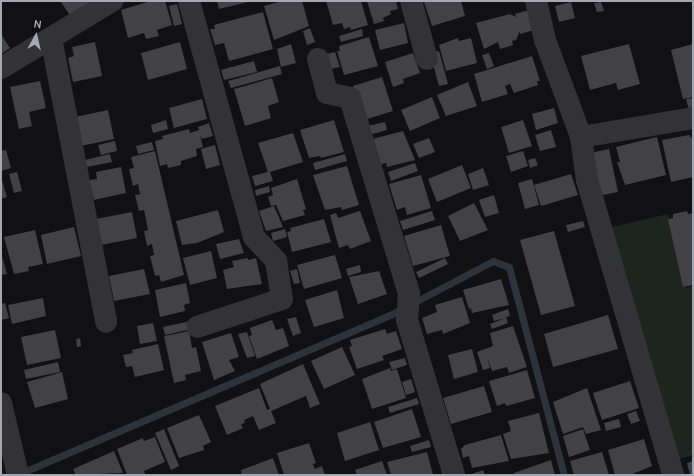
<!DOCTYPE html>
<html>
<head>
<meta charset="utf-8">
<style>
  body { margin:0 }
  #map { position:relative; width:694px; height:476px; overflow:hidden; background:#111113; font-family:Cabin,sans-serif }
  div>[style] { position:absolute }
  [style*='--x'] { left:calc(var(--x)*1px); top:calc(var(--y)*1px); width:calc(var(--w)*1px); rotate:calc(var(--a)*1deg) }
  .green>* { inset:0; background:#1e251f }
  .stream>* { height:7px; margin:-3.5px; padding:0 3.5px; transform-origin:3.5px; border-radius:3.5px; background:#2c333a }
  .building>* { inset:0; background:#414146 }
  .minor>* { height:22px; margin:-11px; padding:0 11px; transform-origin:11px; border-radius:11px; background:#333337 }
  span { translate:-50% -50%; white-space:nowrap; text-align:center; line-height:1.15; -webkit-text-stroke:3.5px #0c0c0e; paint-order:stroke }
  .frame { position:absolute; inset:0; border:2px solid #a4a8b2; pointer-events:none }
  .north { position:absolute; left:16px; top:16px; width:40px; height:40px; -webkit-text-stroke:3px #0c0c0e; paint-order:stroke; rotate:8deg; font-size:11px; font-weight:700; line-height:16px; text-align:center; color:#a4a8b2 }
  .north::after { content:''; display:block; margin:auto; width:14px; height:18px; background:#a4a8b2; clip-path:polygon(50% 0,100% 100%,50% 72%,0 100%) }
</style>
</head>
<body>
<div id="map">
  <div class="green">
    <div style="clip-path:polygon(668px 214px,685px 288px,693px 286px,693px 455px,675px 460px,608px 228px)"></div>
  </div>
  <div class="stream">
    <div style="--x:19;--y:474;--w:406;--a:-23.2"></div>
    <div style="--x:392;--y:314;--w:114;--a:-27.7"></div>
    <div style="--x:493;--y:261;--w:17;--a:21"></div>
    <div style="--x:509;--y:267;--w:215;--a:75.2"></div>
  </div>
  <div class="building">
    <div style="clip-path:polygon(60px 1px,95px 1px,72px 18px)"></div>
    <div style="clip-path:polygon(151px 1px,165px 1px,172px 25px,157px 30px,159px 36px,146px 39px,144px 33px,128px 38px,121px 10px)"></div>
    <div style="clip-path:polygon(217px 1px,248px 1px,248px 2px,219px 9px)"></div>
    <div style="clip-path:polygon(282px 1px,302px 1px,309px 26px,274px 40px,264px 6px)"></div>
    <div style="clip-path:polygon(326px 1px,361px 1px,368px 25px,351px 30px,350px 27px,344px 29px,342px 23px,333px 25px)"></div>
    <div style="clip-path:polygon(367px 1px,396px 1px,398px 9px,390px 11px,391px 14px,383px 18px,384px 21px,374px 24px)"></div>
    <div style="clip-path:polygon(461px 1px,465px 16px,432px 26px,424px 2px)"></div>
    <div style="clip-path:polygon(571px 2px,575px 18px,559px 22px,555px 6px)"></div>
    <div style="clip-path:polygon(601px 2px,604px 11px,597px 12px,594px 3px)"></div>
    <div style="clip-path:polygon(177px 4px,182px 24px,174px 26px,169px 6px)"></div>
    <div style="clip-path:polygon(529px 10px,534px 30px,520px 34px,520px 31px,516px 40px,512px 41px,513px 45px,500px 49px,498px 42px,484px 49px,476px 23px,510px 14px,516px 17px,515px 14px)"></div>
    <div style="clip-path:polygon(263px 12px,273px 49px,229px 61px,224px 43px,215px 45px,210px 29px,215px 29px,214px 25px)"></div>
    <div style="clip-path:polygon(404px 23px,408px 43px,380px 50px,375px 30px)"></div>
    <div style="clip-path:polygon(310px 28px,315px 42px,307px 45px,303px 31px)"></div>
    <div style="clip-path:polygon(362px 29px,363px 36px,341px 42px,339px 36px)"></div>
    <div style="clip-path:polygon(1px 34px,10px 48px,1px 54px)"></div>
    <div style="clip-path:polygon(369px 37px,378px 66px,344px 75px,337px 51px,340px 51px,339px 46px)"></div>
    <div style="clip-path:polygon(458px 38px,459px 41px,471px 38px,477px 63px,446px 71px,439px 45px)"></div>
    <div style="clip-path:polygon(95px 42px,102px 76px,73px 82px,68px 58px,74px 56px,72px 47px)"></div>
    <div style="clip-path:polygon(180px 42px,187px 69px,148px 80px,141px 53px)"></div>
    <div style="clip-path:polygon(291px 44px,296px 63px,281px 67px,277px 49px)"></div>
    <div style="clip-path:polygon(629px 44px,640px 84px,618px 90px,616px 83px,590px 90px,581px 56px)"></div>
    <div style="clip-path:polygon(693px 44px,693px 97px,683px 99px,671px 50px)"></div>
    <div style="clip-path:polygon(439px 51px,448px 84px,439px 86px,430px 53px)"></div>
    <div style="clip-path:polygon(335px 52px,340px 67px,331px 69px,327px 54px)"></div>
    <div style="clip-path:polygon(413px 53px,420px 73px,403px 79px,404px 83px,393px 87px,385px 62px)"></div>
    <div style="clip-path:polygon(489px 53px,494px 66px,487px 69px,482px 55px)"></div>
    <div style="clip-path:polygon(532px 56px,540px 81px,537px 81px,538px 85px,514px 93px,510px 84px,505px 86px,508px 94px,482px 102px,474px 74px)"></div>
    <div style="clip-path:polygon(254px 61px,257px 72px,224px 80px,221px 70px)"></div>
    <div style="clip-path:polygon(280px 66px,282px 74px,231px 88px,228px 81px)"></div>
    <div style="clip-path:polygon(382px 77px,393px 111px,364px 120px,353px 86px)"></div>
    <div style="clip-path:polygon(272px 78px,279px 102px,268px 106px,271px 118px,245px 126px,234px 89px)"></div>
    <div style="clip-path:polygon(40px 81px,46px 108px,29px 112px,32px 126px,19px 129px,10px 87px)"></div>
    <div style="clip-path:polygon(468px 82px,477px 106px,446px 116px,437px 95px)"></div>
    <div style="clip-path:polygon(432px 97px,440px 118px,410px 131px,401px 110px)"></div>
    <div style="clip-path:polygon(693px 98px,693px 113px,690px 114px,686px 99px)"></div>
    <div style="clip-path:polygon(202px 99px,207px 119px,174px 128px,169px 108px)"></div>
    <div style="clip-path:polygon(554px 108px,558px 123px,536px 130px,532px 114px)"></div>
    <div style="clip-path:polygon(108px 110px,114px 139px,81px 146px,75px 117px)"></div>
    <div style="clip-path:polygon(166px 120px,168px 129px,153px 133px,151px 125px)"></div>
    <div style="clip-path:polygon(334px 120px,344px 152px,321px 158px,320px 156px,309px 158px,300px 130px)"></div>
    <div style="clip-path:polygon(523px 120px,532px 146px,509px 153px,501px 127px)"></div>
    <div style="clip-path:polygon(385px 122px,387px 130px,369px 135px,367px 126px)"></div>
    <div style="clip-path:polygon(209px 123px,213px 136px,202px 139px,200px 135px,203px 147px,196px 149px,197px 156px,181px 161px,181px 165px,168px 168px,167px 164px,160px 166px,155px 141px,163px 139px,162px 136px,189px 129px,190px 133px,199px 130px,198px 127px)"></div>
    <div style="clip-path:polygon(551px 130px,556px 147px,540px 151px,535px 135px)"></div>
    <div style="clip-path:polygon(403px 131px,415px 160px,387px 167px,386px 163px,376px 165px,369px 140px)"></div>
    <div style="clip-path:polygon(293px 133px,303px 162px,270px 172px,273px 181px,255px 186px,252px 176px,268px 172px,258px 143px)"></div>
    <div style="clip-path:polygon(689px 135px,693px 139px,693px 177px,671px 182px,662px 140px)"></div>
    <div style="clip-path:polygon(657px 137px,666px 175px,625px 185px,617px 162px,620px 162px,616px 147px)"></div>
    <div style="clip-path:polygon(429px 138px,435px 152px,419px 158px,413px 144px)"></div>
    <div style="clip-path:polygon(115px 141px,117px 151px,101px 155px,98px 145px)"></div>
    <div style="clip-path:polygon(152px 142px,154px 150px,138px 154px,136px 146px)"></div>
    <div style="clip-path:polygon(215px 145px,220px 165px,206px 169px,201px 149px)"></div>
    <div style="clip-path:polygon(609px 149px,618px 192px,598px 196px,590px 153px)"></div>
    <div style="clip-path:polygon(6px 150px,11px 168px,1px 171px,1px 151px)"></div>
    <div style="clip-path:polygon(155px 151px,184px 275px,161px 282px,159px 275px,155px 276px,150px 256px,154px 255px,152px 244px,147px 246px,144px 231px,148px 230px,144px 210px,139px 211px,135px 195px,140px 194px,138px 184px,133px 186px,129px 169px,134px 168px,131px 157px)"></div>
    <div style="clip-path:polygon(523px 151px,528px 166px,511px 172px,506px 156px)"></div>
    <div style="clip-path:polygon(110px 154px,112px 162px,87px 167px,85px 160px)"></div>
    <div style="clip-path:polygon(345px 154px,347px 161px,315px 170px,313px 163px)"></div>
    <div style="clip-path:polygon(535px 158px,538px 165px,530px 168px,528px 160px)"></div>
    <div style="clip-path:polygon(415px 163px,418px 171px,391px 181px,388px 172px)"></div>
    <div style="clip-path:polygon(462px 165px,471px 188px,437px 202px,428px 179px)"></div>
    <div style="clip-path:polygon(347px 166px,359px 205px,342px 210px,341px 207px,325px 210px,313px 175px)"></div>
    <div style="clip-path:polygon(121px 167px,126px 193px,94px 200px,89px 180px,97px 179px,96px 172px)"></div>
    <div style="clip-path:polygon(483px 168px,489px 185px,473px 190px,468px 174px)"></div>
    <div style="clip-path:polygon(17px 172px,22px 191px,14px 193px,9px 174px)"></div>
    <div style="clip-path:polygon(571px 174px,578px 195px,541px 206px,534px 185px)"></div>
    <div style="clip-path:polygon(421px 175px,431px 208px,407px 215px,405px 207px,397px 210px,389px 184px)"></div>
    <div style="clip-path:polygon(1px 177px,7px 197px,1px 199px)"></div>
    <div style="clip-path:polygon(297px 179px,306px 209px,303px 210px,305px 215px,283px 221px,276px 205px,271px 206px,268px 197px,273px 195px,271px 188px)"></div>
    <div style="clip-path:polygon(532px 179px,539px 205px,525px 209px,518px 183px)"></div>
    <div style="clip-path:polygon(269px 186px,270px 192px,256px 196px,255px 190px)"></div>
    <div style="clip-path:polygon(494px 195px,499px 213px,485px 217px,479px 200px)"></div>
    <div style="clip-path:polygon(474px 203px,488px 230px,460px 241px,448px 216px)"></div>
    <div style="clip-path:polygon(274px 206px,283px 227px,266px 231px,259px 211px)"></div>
    <div style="clip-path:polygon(218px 210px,224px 232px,197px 243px,182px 245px,176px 221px)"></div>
    <div style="clip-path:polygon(360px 211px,371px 241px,350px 249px,348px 245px,339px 248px,330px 215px,336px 213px,338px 218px)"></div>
    <div style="clip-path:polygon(432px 211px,435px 220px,403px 230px,400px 221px)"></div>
    <div style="clip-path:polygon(687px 211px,688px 214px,693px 213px,693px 285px,683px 287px,668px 219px,673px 218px,673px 214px)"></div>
    <div style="clip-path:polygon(132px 212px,137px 238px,101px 245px,96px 219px)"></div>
    <div style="clip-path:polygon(324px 219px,331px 242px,292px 252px,287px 232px,291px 231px,290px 228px)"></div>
    <div style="clip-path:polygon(583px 221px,585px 227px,568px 232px,566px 225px)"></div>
    <div style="clip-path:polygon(441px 225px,450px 256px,413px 266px,404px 236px)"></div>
    <div style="clip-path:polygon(74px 227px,81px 256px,47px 264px,41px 235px)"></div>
    <div style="clip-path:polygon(285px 229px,287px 237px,273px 241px,271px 233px)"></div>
    <div style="clip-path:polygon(35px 230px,43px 264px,28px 267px,29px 271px,14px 274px,4px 237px)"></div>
    <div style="clip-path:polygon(554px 231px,575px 306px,541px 315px,520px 240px)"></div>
    <div style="clip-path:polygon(239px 239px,244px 253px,220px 259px,216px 244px)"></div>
    <div style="clip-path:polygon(211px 251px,217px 278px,190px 285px,183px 258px)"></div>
    <div style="clip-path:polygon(1px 253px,7px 274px,1px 275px)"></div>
    <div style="clip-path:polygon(335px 255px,342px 278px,304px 289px,297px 265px)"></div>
    <div style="clip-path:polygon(248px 258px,248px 260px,256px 258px,262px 284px,227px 289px,223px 270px,234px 267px,232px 261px)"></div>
    <div style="clip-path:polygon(445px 258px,448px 264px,419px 278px,416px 272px)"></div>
    <div style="clip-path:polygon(360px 265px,361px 272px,348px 276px,346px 269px)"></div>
    <div style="clip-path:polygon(144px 269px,150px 294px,114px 301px,109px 276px)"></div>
    <div style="clip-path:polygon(297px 269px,300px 283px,294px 284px,290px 271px)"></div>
    <div style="clip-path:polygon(379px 271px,387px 294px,358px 304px,349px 277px)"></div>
    <div style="clip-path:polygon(501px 279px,509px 305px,472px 313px,471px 308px,469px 309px,463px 290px)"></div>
    <div style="clip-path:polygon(186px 283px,190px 303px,184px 305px,185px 311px,160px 317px,155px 290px)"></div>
    <div style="clip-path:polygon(337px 290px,344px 318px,314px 327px,305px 300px)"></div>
    <div style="clip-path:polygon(462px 297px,470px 323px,443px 334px,442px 330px,427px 334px,422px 318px,437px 312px,435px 305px)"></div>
    <div style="clip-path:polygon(43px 298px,46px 316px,12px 324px,8px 305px)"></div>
    <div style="clip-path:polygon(5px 303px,9px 318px,1px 320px,1px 304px)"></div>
    <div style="clip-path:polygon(508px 309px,510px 316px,506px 317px,508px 323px,492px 329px,490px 324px,505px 318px,494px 321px,492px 315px)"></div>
    <div style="clip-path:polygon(608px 315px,618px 349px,553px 367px,544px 334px)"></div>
    <div style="clip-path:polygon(296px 317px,301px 333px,293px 336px,287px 319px)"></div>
    <div style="clip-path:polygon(272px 320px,276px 330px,283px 328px,289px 346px,257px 359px,249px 336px,252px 335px,250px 328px)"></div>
    <div style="clip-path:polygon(191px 321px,192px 329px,165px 335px,163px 327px)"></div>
    <div style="clip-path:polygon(153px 323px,157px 341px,140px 344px,137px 326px)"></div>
    <div style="clip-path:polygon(513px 326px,527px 367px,509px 373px,507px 367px,492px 371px,487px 357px,490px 368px,483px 370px,477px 352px,493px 346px,490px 333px)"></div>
    <div style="clip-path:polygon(385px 329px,387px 334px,396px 331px,402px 349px,382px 356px,384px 360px,357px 369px,349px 347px,352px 346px,350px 340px)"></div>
    <div style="clip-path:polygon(55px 330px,61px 358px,27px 365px,21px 337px)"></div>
    <div style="clip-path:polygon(189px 331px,192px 348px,196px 347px,201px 371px,185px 375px,186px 380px,174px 383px,164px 336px)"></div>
    <div style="clip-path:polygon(247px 332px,255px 356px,247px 358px,238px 334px)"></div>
    <div style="clip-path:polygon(231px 333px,239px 357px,229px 360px,235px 371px,214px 380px,202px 342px)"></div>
    <div style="clip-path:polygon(80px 338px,81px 346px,77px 347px,76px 339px)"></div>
    <div style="clip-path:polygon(158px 344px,164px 370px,135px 377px,132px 366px,126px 367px,123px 355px,133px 353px,132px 350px)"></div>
    <div style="clip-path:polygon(342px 347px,355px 375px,324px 389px,311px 361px)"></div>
    <div style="clip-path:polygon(472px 349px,478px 372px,454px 379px,448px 355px)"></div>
    <div style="clip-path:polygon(405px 358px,407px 365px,392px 370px,389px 362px)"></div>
    <div style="clip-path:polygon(58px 362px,60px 372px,26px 379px,24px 370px)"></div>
    <div style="clip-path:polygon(303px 364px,320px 404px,310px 408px,306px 396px,271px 411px,276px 423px,259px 430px,253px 416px,244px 420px,245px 423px,241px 424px,243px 428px,227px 435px,215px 406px,259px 388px,267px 410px,270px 409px,260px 384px)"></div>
    <div style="clip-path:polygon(390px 368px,391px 371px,397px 369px,406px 398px,372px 409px,362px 379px)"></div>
    <div style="clip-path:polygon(527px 370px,535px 398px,506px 406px,505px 403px,497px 406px,489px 381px)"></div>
    <div style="clip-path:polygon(62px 372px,68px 399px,35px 408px,27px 382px)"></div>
    <div style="clip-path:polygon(411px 379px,415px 392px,406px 395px,402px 382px)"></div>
    <div style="clip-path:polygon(630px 381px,639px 408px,602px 420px,593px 393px)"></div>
    <div style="clip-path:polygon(484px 386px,492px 412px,451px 424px,443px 398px)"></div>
    <div style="clip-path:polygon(587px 388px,601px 430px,586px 434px,583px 427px,563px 434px,553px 402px)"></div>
    <div style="clip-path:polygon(417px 398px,419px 404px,390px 413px,388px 407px)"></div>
    <div style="clip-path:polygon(412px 409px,421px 437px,383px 448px,374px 422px)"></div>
    <div style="clip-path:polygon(636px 411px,640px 421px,631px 424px,627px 414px)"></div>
    <div style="clip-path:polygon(539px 413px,549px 453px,511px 459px,503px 434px,511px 431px,508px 421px)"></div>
    <div style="clip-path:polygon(199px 415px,211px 442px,203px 446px,204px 450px,179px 458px,167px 428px)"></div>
    <div style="clip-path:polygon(619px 419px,621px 427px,606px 431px,604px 423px)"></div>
    <div style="clip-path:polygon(370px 422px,379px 450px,345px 461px,337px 433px)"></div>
    <div style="clip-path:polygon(164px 429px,179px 466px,171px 470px,155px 433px)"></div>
    <div style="clip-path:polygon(583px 429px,590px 450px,569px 457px,563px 436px)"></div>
    <div style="clip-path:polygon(501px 435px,509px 461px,472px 468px,469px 456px,463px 458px,461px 449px,465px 445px)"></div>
    <div style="clip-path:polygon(155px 437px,165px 462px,144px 471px,145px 474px,142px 475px,127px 475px,117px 449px,143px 438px,144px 441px)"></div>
    <div style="clip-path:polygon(644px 439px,652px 466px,630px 475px,615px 475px,608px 450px)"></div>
    <div style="clip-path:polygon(429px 440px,431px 447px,412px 452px,410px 446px)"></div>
    <div style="clip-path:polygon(309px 443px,316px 463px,313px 464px,315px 469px,322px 466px,325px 475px,284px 475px,277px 453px)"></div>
    <div style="clip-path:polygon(114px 451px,123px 473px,76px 475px,73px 469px)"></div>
    <div style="clip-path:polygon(427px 452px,433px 475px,391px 475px,387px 462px)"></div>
    <div style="clip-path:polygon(602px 452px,609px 475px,574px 475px,570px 461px)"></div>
    <div style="clip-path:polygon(273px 458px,279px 475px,242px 475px,241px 470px)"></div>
    <div style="clip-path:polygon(551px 460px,555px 475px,515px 475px,514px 473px)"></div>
    <div style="clip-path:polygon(382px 461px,387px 475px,357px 475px,355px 470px)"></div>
    <div style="clip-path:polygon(693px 461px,693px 475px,690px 475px,687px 463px)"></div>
    <div style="clip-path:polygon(483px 470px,485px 475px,469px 475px)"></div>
  </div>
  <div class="minor">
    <div style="--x:189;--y:1;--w:245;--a:74.6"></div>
    <div style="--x:254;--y:237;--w:33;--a:47"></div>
    <div style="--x:276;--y:261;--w:38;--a:81"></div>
    <div style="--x:282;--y:299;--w:89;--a:161.8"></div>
    <div style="--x:411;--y:1;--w:60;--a:74.6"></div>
    <div style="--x:536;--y:1;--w:40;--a:77"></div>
    <div style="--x:545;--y:40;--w:103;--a:69.6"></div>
    <div style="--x:581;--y:137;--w:43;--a:82.1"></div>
    <div style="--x:587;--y:180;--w:307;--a:73.7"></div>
    <div style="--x:51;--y:38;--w:289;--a:79"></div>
    <div style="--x:318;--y:59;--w:35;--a:75"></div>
    <div style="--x:327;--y:93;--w:24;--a:12"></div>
    <div style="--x:350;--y:98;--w:204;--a:73.2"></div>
    <div style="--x:409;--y:293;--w:27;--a:94"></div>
    <div style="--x:407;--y:320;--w:162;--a:73.1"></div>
    <div style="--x:1;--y:68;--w:130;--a:-31.1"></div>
    <div style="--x:581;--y:137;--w:114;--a:-9.6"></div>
    <div style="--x:1;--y:403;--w:74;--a:76.7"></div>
  </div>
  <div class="frame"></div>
  <div class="north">N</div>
</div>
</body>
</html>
